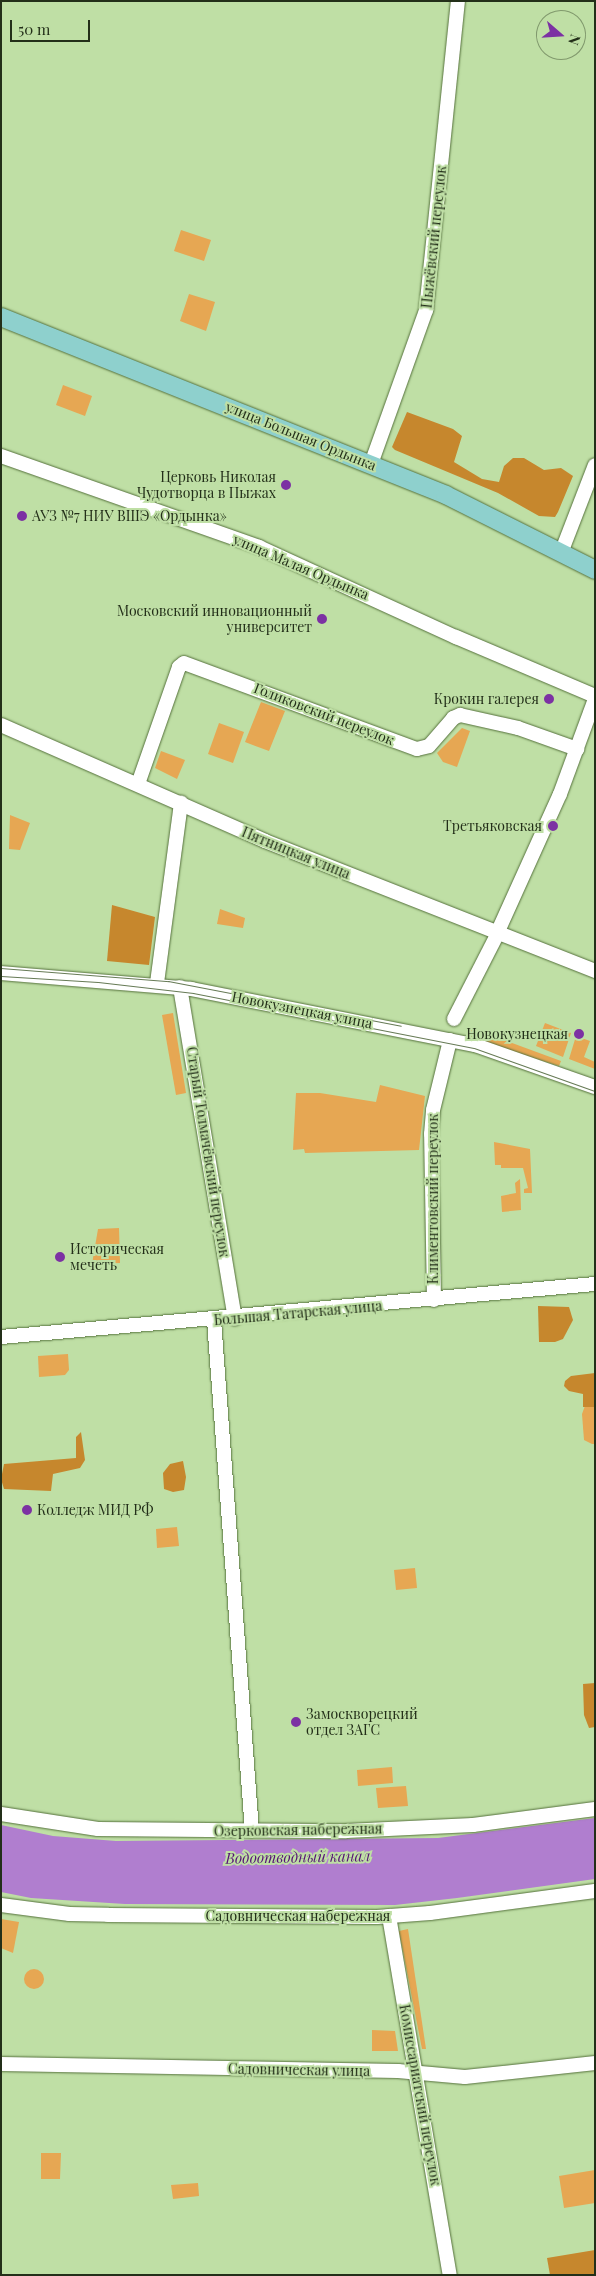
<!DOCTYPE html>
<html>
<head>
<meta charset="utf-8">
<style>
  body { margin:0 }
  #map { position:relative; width:596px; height:2276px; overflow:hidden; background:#bfdfa5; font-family:"Playfair Display",serif }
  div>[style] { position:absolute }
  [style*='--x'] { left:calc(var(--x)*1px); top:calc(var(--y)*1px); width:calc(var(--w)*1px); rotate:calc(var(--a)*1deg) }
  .green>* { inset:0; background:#e6a753 }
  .round { border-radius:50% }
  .forest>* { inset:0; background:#c6872d }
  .water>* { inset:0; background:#b07ecf }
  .roads { filter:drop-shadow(0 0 1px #55713c) drop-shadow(0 0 1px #55713c) }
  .minor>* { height:14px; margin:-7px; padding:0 7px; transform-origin:7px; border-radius:7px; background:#fff }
  .major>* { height:18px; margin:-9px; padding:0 9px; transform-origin:9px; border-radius:9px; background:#8ed0cd }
  .tram>* { height:1px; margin:-0.5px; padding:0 0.5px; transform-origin:0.5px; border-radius:0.5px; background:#667a55 }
  .dots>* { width:14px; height:14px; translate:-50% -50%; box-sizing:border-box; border:2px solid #bfdfa5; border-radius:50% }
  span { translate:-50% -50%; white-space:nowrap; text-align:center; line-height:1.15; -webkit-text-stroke:4px #bfdfa5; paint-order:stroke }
  .street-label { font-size:14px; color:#232f19 }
  .poi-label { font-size:14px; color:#232f19 }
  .right { translate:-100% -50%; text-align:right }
  .left { translate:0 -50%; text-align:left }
  .water-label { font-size:15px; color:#541174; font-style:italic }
  .frame { position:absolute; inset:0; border:2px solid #232f19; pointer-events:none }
  .north { position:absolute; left:536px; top:10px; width:50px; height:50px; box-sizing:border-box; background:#bfdfa5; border:1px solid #81996d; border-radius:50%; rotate:109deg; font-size:14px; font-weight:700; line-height:20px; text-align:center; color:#232f19 }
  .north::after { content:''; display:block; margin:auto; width:18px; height:22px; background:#7c31a3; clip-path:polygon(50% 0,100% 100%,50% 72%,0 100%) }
  .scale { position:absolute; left:10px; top:20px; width:80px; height:22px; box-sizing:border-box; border:2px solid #232f19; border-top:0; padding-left:6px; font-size:15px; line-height:18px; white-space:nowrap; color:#232f19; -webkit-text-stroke:4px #bfdfa5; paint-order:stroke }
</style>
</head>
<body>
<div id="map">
  <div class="green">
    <div style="clip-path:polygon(181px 230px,211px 240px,204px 261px,174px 251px)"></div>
    <div style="clip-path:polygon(189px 294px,215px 302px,206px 331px,180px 321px)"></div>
    <div style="clip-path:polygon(63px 385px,92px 396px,85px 416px,56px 405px)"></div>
    <div style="clip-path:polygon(261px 702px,285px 711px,269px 751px,245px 742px)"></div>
    <div style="clip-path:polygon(219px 723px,244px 732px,233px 763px,208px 754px)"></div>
    <div style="clip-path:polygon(462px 728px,470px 731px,457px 767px,443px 762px,437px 753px)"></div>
    <div style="clip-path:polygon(161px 751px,185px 760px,177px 779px,155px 768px)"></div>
    <div style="clip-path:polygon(10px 815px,30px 823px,20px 850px,9px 849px)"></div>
    <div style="clip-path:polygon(220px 909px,245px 918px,243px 928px,217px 924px)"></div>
    <div style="clip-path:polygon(173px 1013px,186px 1093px,176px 1095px,162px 1015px)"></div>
    <div style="clip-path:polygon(545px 1023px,571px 1033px,563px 1057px,536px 1046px)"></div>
    <div style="clip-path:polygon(469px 1027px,561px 1061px,559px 1066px,466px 1037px)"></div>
    <div style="clip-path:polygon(576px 1036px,590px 1041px,584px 1057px,595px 1062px,595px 1069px,569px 1059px)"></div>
    <div style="clip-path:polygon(380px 1085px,425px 1096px,419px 1150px,305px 1153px,304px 1149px,293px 1150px,296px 1093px,320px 1093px,376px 1102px)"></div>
    <div style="clip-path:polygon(494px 1142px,530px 1149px,532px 1193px,524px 1193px,524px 1189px,528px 1188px,523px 1168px,501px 1168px,501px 1165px,495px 1165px)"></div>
    <div style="clip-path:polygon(520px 1179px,521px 1210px,502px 1212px,501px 1196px,516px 1193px,515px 1183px)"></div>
    <div style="clip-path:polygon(119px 1228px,120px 1263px,92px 1264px,98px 1229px)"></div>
    <div style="clip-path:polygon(68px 1354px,69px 1370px,65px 1375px,39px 1377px,38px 1356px)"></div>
    <div style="clip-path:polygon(595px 1400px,595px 1444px,592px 1444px,584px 1440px,582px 1414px,586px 1403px)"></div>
    <div style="clip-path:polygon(177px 1527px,179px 1546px,157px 1548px,156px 1529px)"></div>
    <div style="clip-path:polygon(415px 1568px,417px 1588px,396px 1590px,394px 1570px)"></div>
    <div style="clip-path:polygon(392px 1767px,393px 1783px,358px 1786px,357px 1770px)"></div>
    <div style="clip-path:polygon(406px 1786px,408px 1806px,378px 1808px,376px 1788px)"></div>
    <div style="clip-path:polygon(1px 1919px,19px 1922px,13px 1953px,1px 1948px)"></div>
    <div style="clip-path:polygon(408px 1929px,426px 2049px,422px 2049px,399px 1931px)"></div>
    <div class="round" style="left:24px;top:1969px;width:20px;height:20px"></div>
    <div style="clip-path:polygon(372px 2030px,395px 2031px,398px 2051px,372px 2051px)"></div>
    <div style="clip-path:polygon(41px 2153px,61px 2153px,60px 2179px,41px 2179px)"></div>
    <div style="clip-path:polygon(595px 2170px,595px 2203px,564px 2208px,559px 2176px)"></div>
    <div style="clip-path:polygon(198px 2183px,199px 2196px,173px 2199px,171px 2185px)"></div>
  </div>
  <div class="forest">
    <div style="clip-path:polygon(407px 412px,453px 429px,462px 436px,454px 462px,482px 479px,499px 482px,504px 466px,513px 458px,524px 458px,544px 470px,561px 468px,573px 476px,558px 512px,555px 517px,539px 516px,498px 493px,395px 450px,392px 447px)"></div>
    <div style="clip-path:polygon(112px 905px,155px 917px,149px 965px,107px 961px)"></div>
    <div style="clip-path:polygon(538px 1306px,569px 1307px,573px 1320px,563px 1339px,555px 1342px,539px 1342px)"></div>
    <div style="clip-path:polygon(595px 1373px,595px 1407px,583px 1407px,583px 1394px,569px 1391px,564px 1386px,565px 1381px,571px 1376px)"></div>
    <div style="clip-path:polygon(81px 1432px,85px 1460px,80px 1468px,53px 1474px,51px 1491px,4px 1489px,1px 1479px,4px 1464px,76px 1458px,76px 1437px)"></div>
    <div style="clip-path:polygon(183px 1461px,186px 1477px,184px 1490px,173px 1492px,164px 1489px,163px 1473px,170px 1464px)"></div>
    <div style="clip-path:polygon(595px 1683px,595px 1727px,589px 1728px,584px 1715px,583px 1684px)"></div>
    <div style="clip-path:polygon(595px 2250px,595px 2275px,550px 2275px,547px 2258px)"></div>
  </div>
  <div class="water">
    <div style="clip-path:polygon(595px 1818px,595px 1879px,457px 1898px,395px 1905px,125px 1904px,31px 1898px,1px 1892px,1px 1825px,53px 1836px,116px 1841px,438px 1838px)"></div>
  </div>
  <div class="roads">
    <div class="minor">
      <div style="--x:1;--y:456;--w:274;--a:19.4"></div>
      <div style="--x:259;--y:547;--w:217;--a:24.6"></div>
      <div style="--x:456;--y:637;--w:151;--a:23"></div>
      <div style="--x:371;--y:464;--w:164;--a:-70.3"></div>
      <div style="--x:426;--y:310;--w:311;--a:-84.1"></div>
      <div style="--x:561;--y:553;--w:94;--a:-68.9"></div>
      <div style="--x:1;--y:725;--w:288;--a:23.7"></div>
      <div style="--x:265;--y:841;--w:355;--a:21.5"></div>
      <div style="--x:138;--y:784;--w:124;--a:-70.7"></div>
      <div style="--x:179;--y:667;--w:6;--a:-39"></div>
      <div style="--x:184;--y:663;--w:248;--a:20.3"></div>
      <div style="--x:417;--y:749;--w:12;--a:-14"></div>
      <div style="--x:429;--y:746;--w:37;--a:-49"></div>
      <div style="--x:453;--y:718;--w:8;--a:-23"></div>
      <div style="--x:460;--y:715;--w:59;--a:12.6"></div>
      <div style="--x:518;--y:728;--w:63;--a:19.6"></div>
      <div style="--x:499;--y:929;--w:148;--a:-65.7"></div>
      <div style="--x:560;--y:794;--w:101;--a:-69.8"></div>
      <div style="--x:1;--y:973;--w:191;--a:4.8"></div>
      <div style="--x:191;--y:989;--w:289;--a:11.2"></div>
      <div style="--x:475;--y:1045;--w:127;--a:19.3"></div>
      <div style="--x:157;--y:983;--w:182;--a:-82.4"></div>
      <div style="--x:180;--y:987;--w:336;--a:80.6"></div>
      <div style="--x:454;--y:1019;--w:90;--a:-62.9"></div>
      <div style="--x:434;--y:1300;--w:166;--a:-91"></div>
      <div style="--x:431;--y:1134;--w:24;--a:-85"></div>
      <div style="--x:433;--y:1110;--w:72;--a:-76.3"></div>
      <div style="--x:214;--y:1320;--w:512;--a:85.75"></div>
      <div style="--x:1;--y:1337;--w:596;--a:-5.1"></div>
      <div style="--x:1;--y:1814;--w:98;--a:8.8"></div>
      <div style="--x:98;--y:1829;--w:248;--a:0.5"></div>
      <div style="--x:346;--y:1831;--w:127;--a:-2.7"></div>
      <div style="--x:473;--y:1825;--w:123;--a:-7.5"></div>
      <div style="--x:1;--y:1905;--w:69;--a:7.5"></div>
      <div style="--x:69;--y:1914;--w:39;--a:1"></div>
      <div style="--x:108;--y:1915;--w:269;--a:0.4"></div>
      <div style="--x:377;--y:1917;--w:53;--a:-4.3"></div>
      <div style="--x:430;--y:1913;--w:166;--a:-7.6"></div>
      <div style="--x:389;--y:1916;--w:364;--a:80.4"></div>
      <div style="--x:1;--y:2064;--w:397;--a:1"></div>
      <div style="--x:398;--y:2071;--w:67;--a:5.1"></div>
      <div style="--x:465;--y:2077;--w:131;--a:-6.1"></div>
    </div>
    <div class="major">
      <div style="--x:1;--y:317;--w:479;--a:21.8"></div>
      <div style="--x:446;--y:495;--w:167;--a:26.7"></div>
    </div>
  </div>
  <div class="tram">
    <div style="--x:1;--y:968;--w:168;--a:4.5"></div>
    <div style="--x:168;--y:981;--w:237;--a:10.9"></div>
    <div style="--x:1;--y:976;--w:97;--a:3.5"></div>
    <div style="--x:98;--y:982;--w:96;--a:6.6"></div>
    <div style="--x:193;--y:993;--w:286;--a:11.1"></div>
    <div style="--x:474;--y:1048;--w:128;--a:19.6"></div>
  </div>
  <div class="dots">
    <div style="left:286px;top:485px;background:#7c31a3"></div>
    <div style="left:22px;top:516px;background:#7c31a3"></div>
    <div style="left:322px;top:619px;background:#7c31a3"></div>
    <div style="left:549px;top:699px;background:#7c31a3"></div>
    <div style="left:553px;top:826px;background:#7c31a3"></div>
    <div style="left:579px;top:1034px;background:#7c31a3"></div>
    <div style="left:60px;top:1257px;background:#7c31a3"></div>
    <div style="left:27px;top:1510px;background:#7c31a3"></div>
    <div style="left:296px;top:1722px;background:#7c31a3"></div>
  </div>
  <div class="street-label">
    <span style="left:434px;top:237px;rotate:-84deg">Пыжёвский переулок</span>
    <span style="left:301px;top:436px;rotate:22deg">улица Большая Ордынка</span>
    <span style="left:301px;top:567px;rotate:23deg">улица Малая Ордынка</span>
    <span style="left:324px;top:714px;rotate:21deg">Голиковский переулок</span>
    <span style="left:296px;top:853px;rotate:22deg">Пятницкая улица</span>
    <span style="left:302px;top:1010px;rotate:11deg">Новокузнецкая улица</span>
    <span style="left:208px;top:1152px;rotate:81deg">Старый Толмачёвский переулок</span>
    <span style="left:433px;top:1199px;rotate:-90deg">Климентовский переулок</span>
    <span style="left:298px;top:1313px;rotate:-5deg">Большая Татарская улица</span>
    <span style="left:298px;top:1830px;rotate:-1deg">Озерковская набережная</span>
    <span style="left:298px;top:1916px">Садовническая набережная</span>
    <span style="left:299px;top:2070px;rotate:1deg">Садовническая улица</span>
    <span style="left:420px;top:2095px;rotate:80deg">Комиссариатский переулок</span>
  </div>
  <div class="poi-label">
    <span class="right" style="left:276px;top:485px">Церковь Николая<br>Чудотворца в Пыжах</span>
    <span class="left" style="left:32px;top:516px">АУЗ №7 НИУ ВШЭ «Ордынка»</span>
    <span class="right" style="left:312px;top:619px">Московский инновационный<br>университет</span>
    <span class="right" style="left:539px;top:699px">Крокин галерея</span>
    <span class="right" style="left:542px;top:826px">Третьяковская</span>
    <span class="right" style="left:568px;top:1034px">Новокузнецкая</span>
    <span class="left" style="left:70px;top:1257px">Историческая<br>мечеть</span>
    <span class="left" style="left:37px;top:1510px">Колледж МИД РФ</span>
    <span class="left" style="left:306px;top:1722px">Замоскворецкий<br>отдел ЗАГС</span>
  </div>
  <div class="water-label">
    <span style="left:298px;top:1857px;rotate:-1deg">Водоотводный канал</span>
  </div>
  <div class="frame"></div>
  <div class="north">N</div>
  <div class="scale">50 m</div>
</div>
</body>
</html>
